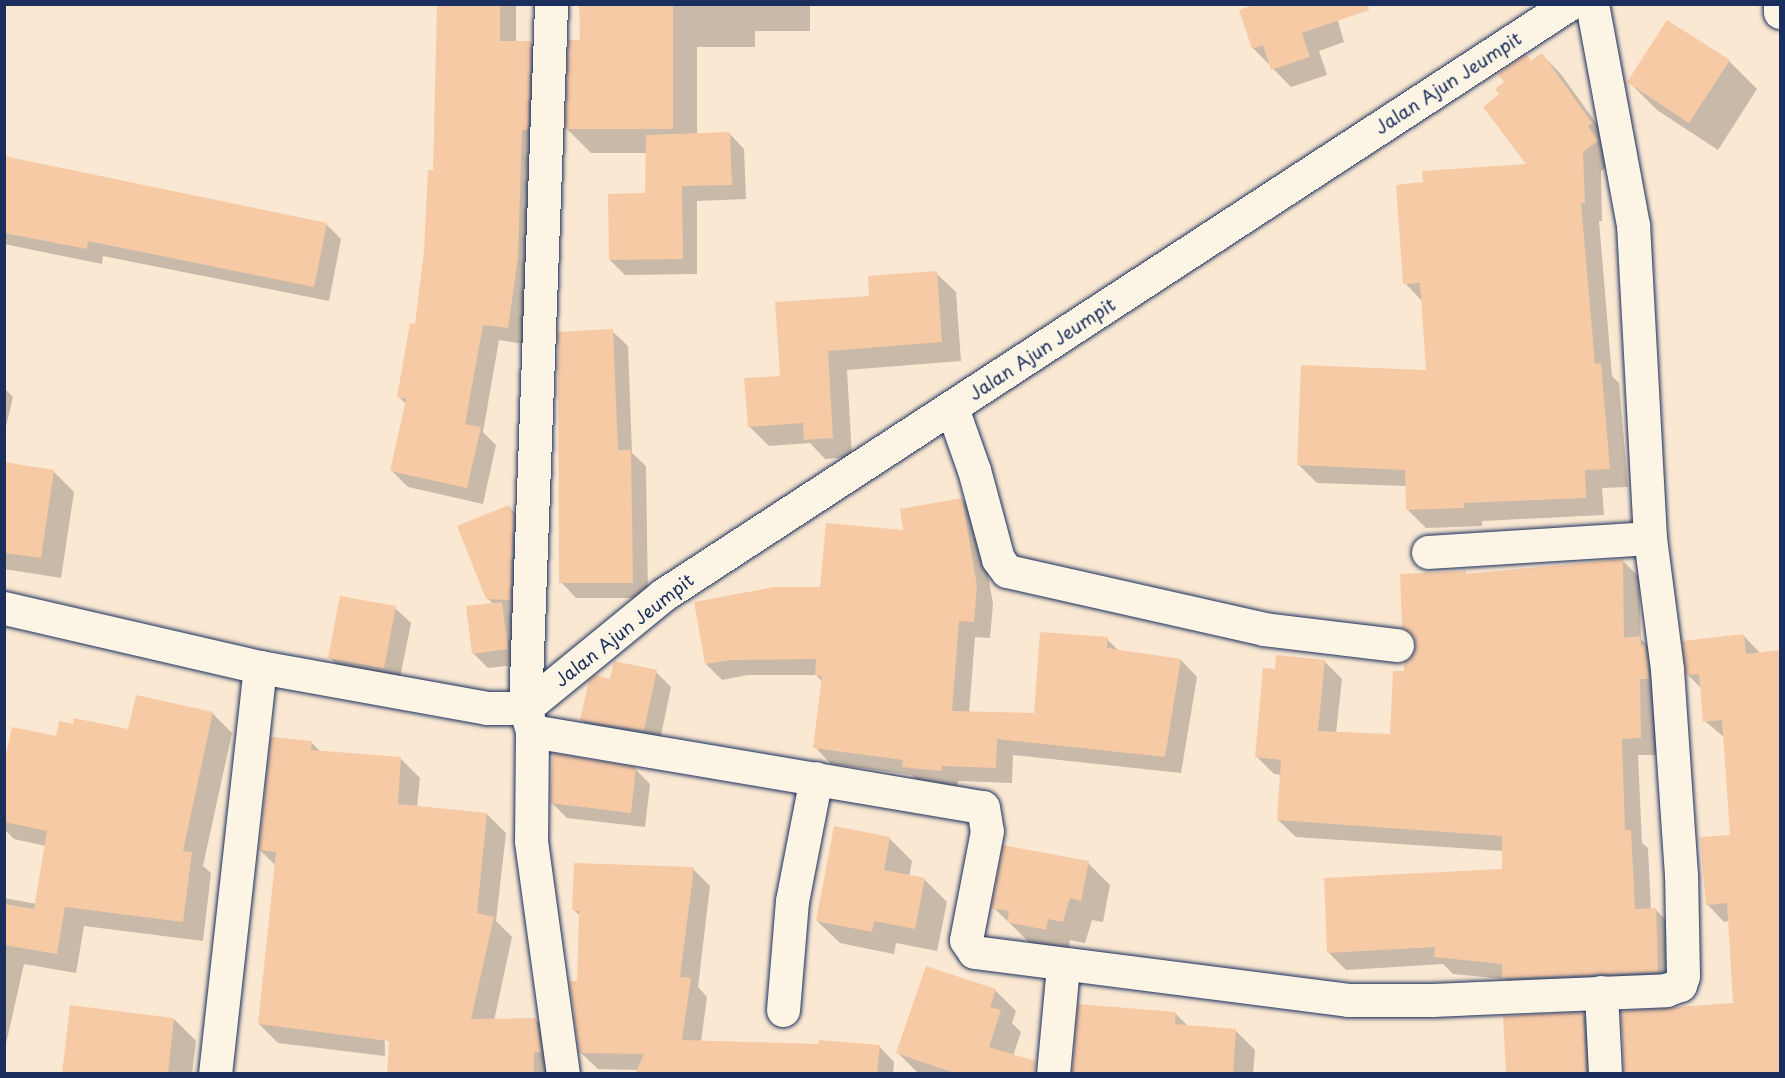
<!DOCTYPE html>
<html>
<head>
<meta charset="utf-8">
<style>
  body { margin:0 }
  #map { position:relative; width:1785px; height:1078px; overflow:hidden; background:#fae8d2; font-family:"Playpen Sans",sans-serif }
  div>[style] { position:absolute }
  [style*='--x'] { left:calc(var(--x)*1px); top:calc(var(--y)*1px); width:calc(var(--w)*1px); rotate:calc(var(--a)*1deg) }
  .shadow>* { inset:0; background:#0003 }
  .building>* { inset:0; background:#f7caa6 }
  .roads { filter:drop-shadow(0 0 2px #1b2f5e) drop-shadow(0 0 2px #1b2f5e) }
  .street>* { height:33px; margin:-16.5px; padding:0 16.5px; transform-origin:16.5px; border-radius:16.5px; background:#fcf5e5 }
  .secondary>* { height:33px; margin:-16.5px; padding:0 16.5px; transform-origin:16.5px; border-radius:16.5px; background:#fcf5e5 }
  span { translate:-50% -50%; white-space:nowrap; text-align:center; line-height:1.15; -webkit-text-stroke:4.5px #fcf5e5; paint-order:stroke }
  .street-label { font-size:18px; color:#1b2f5e }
  .frame { position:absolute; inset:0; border:6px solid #1b2f5e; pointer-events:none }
</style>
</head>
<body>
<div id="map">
  <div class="shadow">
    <div style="clip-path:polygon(438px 4px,516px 4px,516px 43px,530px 42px,547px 59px,524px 344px,499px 340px,483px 432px,496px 445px,483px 504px,408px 487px,392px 471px,406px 404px,399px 397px,416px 326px,434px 171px)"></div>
    <div style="clip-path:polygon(581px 4px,810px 4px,810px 31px,755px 31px,755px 47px,697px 47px,697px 135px,729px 133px,744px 149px,746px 199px,697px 201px,697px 274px,625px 275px,610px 260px,646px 195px,647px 153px,591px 153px,567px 129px,581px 42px)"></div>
    <div style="clip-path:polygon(1250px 4px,1333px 4px,1344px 42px,1319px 51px,1327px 75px,1291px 87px,1253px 48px)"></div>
    <div style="clip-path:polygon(1542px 55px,1560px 73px,1610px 142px,1615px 160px,1601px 171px,1602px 221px,1599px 221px,1612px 376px,1619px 383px,1628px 487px,1602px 488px,1604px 515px,1482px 521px,1482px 526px,1426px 528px,1408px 510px,1407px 486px,1317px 483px,1298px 464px,1428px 372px,1422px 301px,1405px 283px,1529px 165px,1501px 95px)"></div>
    <div style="clip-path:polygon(1729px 61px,1757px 89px,1718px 150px,1657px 110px,1629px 82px)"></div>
    <div style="clip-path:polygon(4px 158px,326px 224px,341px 239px,329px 301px,103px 256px,102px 264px,4px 244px)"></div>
    <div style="clip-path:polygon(936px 273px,956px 292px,961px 361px,847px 370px,852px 457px,825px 459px,810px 443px,769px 446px,749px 426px,781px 377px,871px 298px)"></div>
    <div style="clip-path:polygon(612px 331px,628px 346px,632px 453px,646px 466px,648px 598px,576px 598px,561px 582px)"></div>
    <div style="clip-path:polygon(4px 388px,13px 397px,4px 435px)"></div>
    <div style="clip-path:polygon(4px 464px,53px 471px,74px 492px,61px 578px,4px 569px)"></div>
    <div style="clip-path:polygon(962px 499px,978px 516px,993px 604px,990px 638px,975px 637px,969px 713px,1035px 715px,1107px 639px,1119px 651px,1181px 660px,1197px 677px,1181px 773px,1013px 755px,1012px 783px,958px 781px,957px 787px,920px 783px,912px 775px,831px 764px,815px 747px,823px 682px,816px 675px,748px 675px,722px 680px,706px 664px,905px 531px)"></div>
    <div style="clip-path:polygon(509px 507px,524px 522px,525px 614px,512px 614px,517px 619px,522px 664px,488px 668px,473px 653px,494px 604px,487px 598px)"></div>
    <div style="clip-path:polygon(1622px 560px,1639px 577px,1641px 639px,1657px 655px,1658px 755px,1638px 755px,1642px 843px,1648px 848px,1651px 910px,1656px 910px,1673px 927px,1674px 988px,1521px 995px,1505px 979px,1453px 974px,1443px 964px,1346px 970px,1329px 953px,1503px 871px,1503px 851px,1296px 837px,1278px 820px,1282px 775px,1274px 774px,1257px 757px,1276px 671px,1324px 661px,1342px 679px,1336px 733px,1391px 736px,1405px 673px,1417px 647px,1416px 639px,1404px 627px,1465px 573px,1468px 576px)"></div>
    <div style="clip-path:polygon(395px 608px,411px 623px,399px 683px,345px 673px,330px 658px)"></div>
    <div style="clip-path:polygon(1744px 636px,1761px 654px,1780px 652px,1780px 1074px,1625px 1074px,1734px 1005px,1729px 921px,1724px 922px,1707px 904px,1731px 836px,1725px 738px,1705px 721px,1702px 689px,1688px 675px)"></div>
    <div style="clip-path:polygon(656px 672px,671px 687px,659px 745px,597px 735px,582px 720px,611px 680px)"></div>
    <div style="clip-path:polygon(212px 713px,232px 733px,203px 866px,211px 873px,203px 941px,84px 926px,76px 973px,24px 964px,4px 1053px,4px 898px,37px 904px,46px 846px,14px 839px,4px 829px,4px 772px,57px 738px,129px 731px)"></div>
    <div style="clip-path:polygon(311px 742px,322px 753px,401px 759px,420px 778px,417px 807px,487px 814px,506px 833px,496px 921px,512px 937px,494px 1021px,536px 1020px,555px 1039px,552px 1074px,420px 1074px,384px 1012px,385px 1056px,278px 1043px,259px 1024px,276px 866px,260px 850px)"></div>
    <div style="clip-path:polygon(635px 769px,650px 784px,645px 827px,567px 818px,552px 803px)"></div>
    <div style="clip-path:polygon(889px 838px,912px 861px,909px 877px,925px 880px,947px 902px,937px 951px,896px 943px,894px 954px,840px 943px,817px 921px)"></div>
    <div style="clip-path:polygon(1088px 863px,1110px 885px,1103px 922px,1092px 920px,1085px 943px,1070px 940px,1068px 951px,1031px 944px,993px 907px)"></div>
    <div style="clip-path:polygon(693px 869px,710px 886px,698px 987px,707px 997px,701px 1042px,879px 1046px,894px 1062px,893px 1074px,637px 1074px,638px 1070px,598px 1069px,580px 1052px,580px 916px,574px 910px)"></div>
    <div style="clip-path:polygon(995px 990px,1016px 1011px,1012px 1023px,1021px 1032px,1013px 1056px,1036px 1074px,919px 1074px,898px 1053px)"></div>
    <div style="clip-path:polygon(1080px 1005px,1175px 1013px,1189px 1027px,1235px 1030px,1255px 1050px,1253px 1074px,1072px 1074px)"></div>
    <div style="clip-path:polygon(1583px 1014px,1600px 1031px,1602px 1074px,1507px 1074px)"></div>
    <div style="clip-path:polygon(174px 1019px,196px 1041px,192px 1074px,63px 1074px)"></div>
  </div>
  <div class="building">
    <div style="clip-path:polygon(437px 4px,500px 4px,500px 41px,531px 41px,528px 130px,522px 130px,518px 257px,508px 328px,483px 325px,465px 424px,481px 427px,467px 488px,390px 471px,406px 399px,397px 397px,410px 323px,415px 324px,424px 251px,428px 170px,433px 170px)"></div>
    <div style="clip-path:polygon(579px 4px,673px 4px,673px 129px,565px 129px,568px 40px,580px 40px)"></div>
    <div style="clip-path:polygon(1256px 4px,1368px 4px,1369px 10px,1302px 33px,1310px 57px,1271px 70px,1263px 45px,1252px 49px,1239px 10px)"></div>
    <div style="clip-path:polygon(1667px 20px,1730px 60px,1689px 123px,1627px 82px)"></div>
    <div style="clip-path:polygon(1542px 53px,1592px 123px,1588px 126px,1598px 141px,1583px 152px,1585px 203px,1581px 203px,1595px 364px,1601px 363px,1610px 469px,1585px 470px,1586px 498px,1464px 503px,1464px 508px,1406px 510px,1405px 470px,1297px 465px,1301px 365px,1426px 370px,1420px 283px,1403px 284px,1396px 185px,1423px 182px,1422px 171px,1526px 164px,1483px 107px,1499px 94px,1495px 89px,1504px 82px,1498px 74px,1526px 54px,1531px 61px)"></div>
    <div style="clip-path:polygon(730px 132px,732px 185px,682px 186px,683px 259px,609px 260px,608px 194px,645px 193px,646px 135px)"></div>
    <div style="clip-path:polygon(4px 156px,327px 223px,314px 287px,88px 241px,87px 249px,4px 233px)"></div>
    <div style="clip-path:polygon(937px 271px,942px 342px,828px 351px,833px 438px,804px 440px,803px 423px,748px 427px,744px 378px,780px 376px,775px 302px,869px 296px,868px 276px)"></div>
    <div style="clip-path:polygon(613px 329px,618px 450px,631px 450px,633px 583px,559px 583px,558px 332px)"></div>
    <div style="clip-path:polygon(4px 462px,54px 470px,41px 558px,4px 553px)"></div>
    <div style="clip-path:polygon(962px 498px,977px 586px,974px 622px,959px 621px,952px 711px,1034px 713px,1040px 632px,1108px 637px,1107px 648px,1181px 659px,1165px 757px,997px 739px,996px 768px,942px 766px,941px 771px,902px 767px,903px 760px,813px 748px,822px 676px,815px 675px,816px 659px,731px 660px,705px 664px,694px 602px,774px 587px,820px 587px,826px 523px,903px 530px,900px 509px)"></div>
    <div style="clip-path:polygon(509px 505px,513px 515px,510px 600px,486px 599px,457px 526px)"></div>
    <div style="clip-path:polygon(1623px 559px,1624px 638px,1640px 636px,1641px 645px,1645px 645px,1649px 679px,1640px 679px,1641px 738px,1622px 739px,1625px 830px,1631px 830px,1635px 909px,1656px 908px,1658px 972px,1502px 978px,1502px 964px,1434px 957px,1435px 947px,1327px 953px,1324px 878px,1502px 869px,1502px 836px,1277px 820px,1281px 760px,1255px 757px,1263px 668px,1275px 669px,1276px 655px,1325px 660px,1318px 731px,1390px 734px,1393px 671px,1404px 671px,1404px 662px,1416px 647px,1414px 637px,1402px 628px,1400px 574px,1466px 571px,1466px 574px)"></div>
    <div style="clip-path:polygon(340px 596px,396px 606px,384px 668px,328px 658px)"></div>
    <div style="clip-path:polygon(502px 602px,508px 649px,472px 654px,466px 606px)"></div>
    <div style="clip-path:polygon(1744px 634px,1746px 654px,1780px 650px,1780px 1074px,1624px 1074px,1621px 1011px,1733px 1003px,1727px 903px,1706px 905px,1700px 837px,1730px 835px,1722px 720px,1703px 722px,1699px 674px,1686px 675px,1682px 641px)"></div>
    <div style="clip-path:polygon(614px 661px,657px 670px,644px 730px,580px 720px,589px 680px,595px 675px,610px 679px)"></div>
    <div style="clip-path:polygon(136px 695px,213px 712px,183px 851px,192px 852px,183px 922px,65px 907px,57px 954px,4px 945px,4px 904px,34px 909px,47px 831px,4px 822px,4px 764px,12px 727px,56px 736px,59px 721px,73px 724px,74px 718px,128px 729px)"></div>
    <div style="clip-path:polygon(271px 737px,312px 741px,311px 750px,401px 757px,398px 804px,487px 813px,477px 913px,494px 917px,471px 1019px,536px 1018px,541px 1052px,534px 1052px,534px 1072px,387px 1074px,389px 1041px,258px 1024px,276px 852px,259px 850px)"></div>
    <div style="clip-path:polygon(553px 753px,636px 767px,631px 813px,550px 803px)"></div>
    <div style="clip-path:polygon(834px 826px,890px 837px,884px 870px,925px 878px,915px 929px,874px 921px,872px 932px,816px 921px)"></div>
    <div style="clip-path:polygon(1003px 845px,1089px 861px,1081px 901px,1070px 898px,1063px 922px,1048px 919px,1046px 930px,1007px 922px,1009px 911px,991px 908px)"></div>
    <div style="clip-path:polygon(574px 863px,694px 867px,680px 977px,691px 978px,682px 1040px,818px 1044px,819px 1040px,880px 1045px,877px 1074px,635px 1074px,644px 1054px,579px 1053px,570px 985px,570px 981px,577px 981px,579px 911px,572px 910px)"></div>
    <div style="clip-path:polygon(926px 966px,996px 989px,990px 1007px,1001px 1010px,989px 1047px,1035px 1061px,1034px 1074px,957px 1074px,896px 1053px)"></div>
    <div style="clip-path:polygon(1078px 1004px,1176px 1012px,1175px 1024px,1236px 1029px,1233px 1074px,1072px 1074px)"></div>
    <div style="clip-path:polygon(70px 1005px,174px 1018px,168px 1074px,62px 1074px)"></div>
    <div style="clip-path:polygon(1583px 1012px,1586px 1074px,1506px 1074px,1503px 1016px)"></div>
  </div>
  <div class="roads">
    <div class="street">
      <div style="--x:1780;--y:5;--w:7;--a:90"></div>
      <div style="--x:952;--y:408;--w:66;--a:70.5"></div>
      <div style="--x:974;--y:470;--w:92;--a:74.9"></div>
      <div style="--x:998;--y:559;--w:15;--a:53"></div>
      <div style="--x:1007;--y:571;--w:263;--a:12.7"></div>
      <div style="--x:1264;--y:629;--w:134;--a:6.9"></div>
      <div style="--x:1428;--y:552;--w:222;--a:-3.6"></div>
      <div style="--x:525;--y:708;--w:704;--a:-87.88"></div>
      <div style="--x:532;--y:731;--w:457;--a:9.6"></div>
      <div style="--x:983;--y:807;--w:24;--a:81"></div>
      <div style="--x:987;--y:831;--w:111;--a:100.9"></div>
      <div style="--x:966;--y:940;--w:14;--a:56"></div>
      <div style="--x:974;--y:952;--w:377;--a:7.3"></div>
      <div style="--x:1348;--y:1000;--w:84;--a:0"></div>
      <div style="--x:1432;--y:1000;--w:234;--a:-2.4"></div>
      <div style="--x:1666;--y:990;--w:15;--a:-20"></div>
      <div style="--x:1680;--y:985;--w:9;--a:-72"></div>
      <div style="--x:1683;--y:976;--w:101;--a:-91.1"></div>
      <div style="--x:1681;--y:875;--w:206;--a:-93.9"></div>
      <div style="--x:1667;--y:669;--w:132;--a:-97.4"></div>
      <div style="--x:1650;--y:538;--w:313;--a:-93.1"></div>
      <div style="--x:1633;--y:225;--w:225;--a:-100.5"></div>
      <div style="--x:1601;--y:992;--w:82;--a:87.2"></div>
      <div style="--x:783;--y:1010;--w:109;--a:-85.3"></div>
      <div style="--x:792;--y:901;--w:125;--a:-79"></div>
      <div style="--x:215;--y:1074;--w:409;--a:-83.7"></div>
      <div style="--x:1053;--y:1074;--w:108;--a:-84.7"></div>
    </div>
    <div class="secondary">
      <div style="--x:4;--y:608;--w:263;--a:13"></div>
      <div style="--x:260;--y:667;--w:231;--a:10.2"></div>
      <div style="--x:487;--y:708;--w:38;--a:0"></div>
      <div style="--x:525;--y:708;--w:178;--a:-39.3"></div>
      <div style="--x:663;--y:595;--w:1082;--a:-33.12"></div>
      <div style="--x:525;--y:708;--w:24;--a:73"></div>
      <div style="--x:532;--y:731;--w:110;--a:90.5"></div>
      <div style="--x:531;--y:841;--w:235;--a:82.2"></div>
    </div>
  </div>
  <div class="street-label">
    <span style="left:1448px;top:83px;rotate:-33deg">Jalan Ajun Jeumpit</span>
    <span style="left:1042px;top:349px;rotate:-33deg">Jalan Ajun Jeumpit</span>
    <span style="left:624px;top:630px;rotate:-38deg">Jalan Ajun Jeumpit</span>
  </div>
  <div class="frame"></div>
</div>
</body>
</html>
